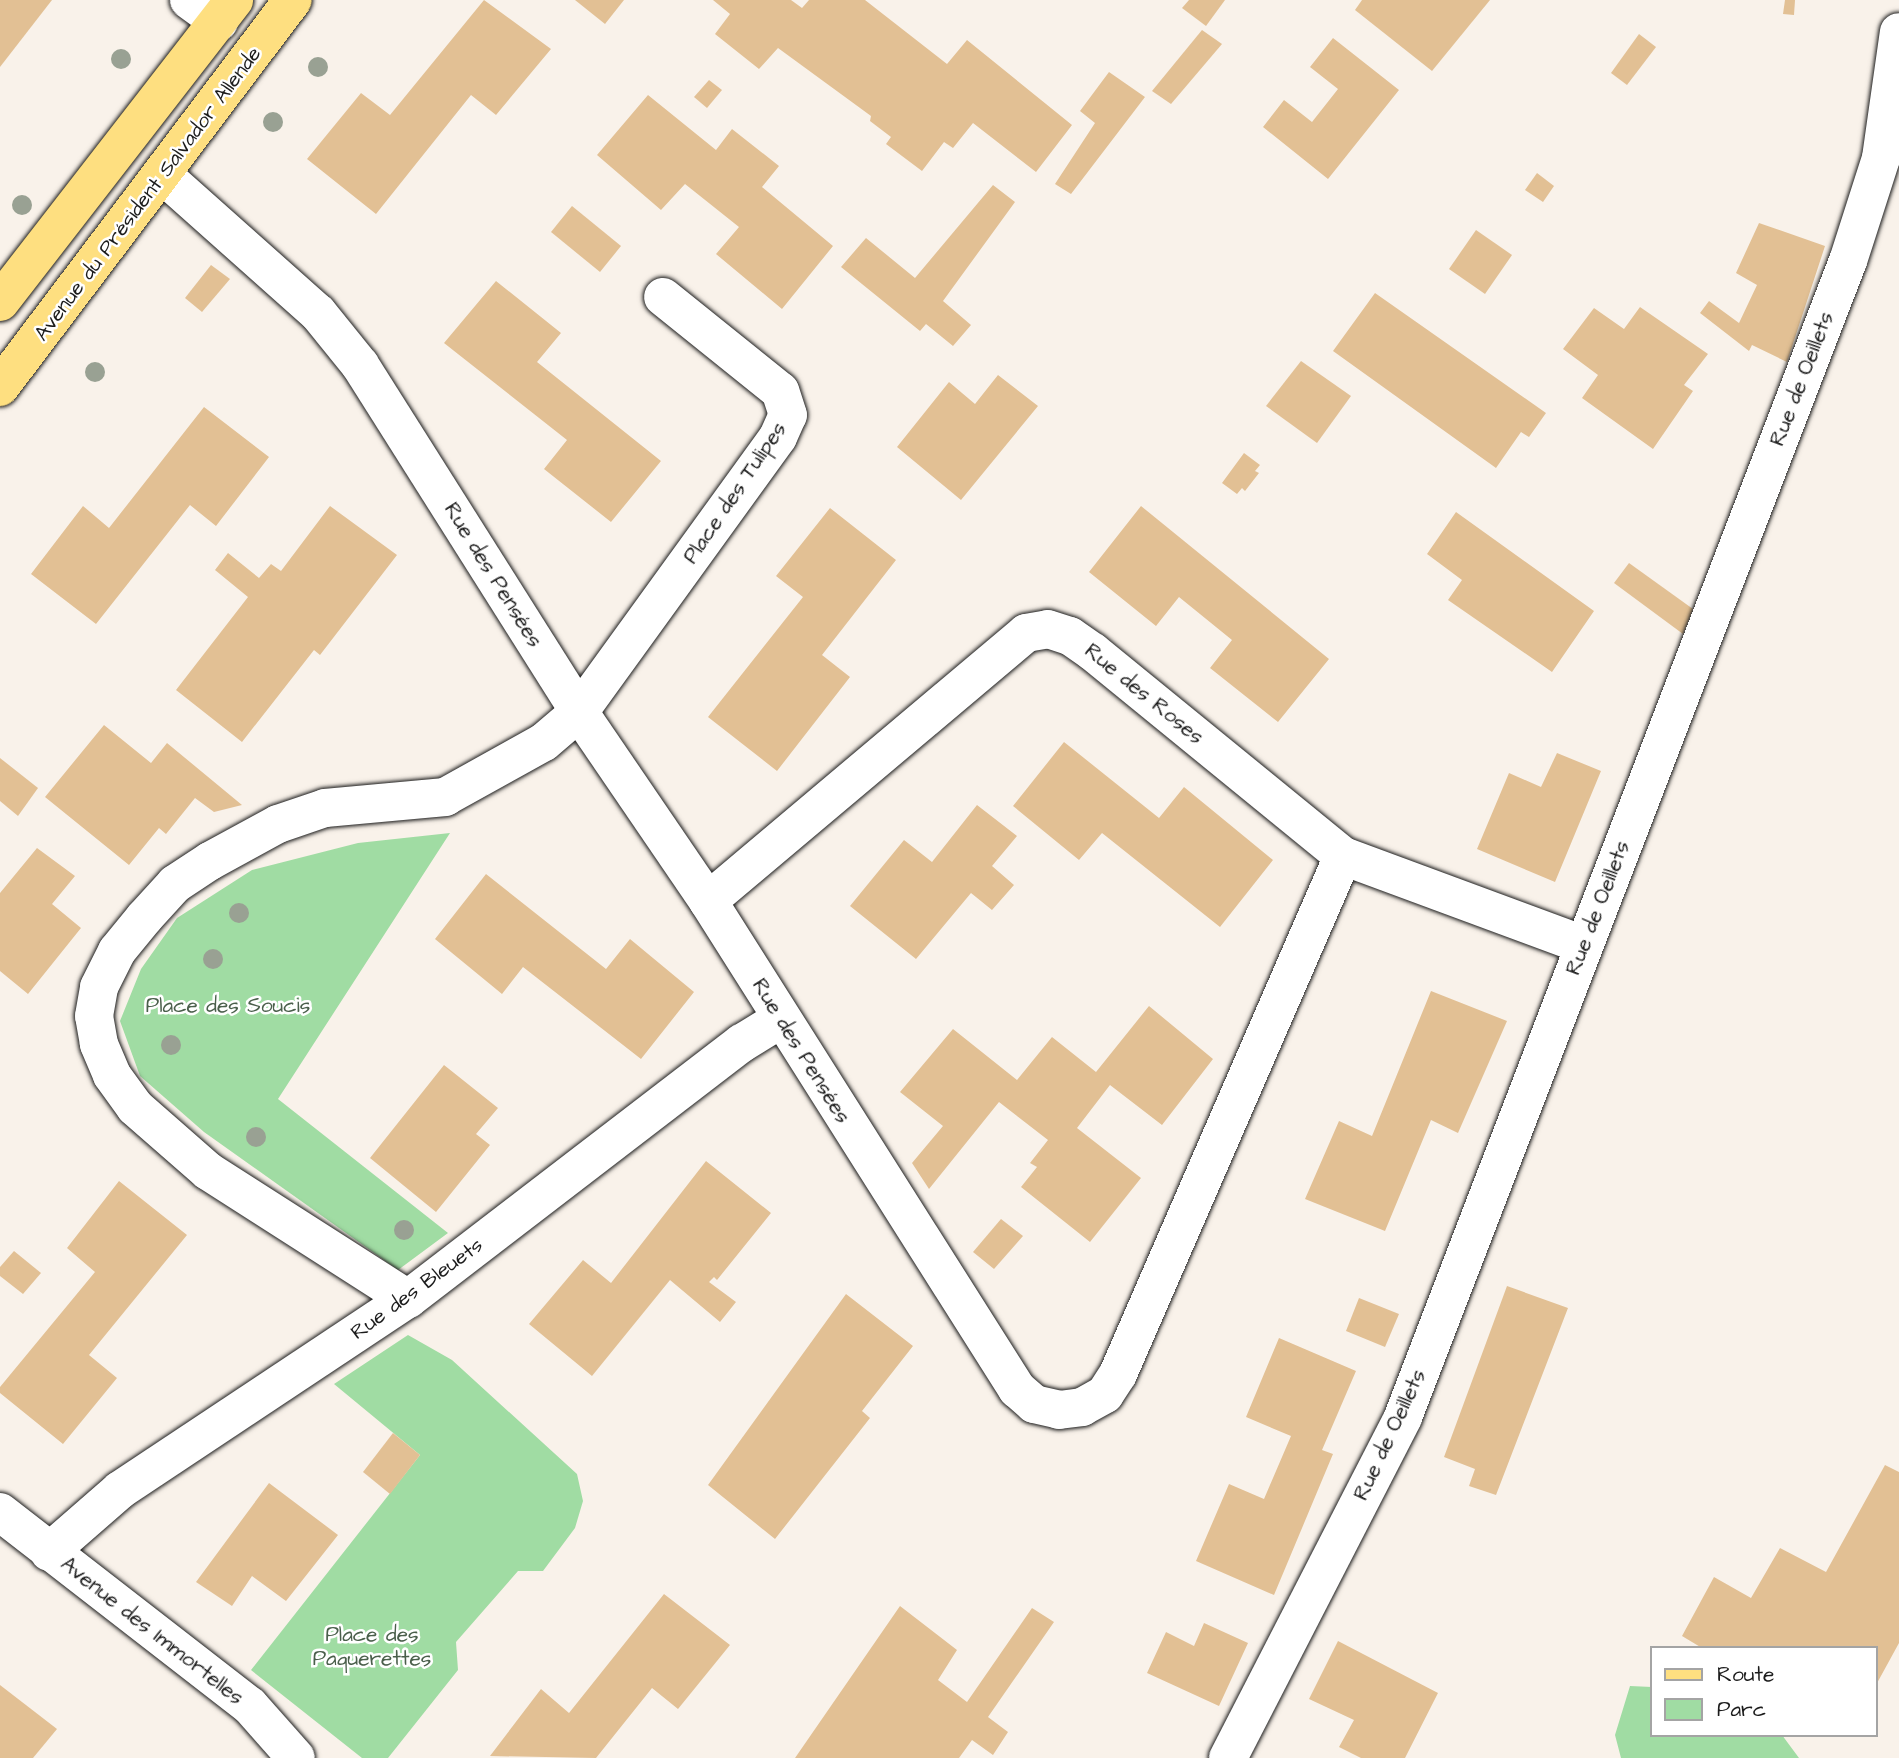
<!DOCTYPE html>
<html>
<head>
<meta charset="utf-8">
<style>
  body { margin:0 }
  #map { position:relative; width:1899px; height:1758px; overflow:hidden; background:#f9f2ea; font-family:"Architects Daughter",sans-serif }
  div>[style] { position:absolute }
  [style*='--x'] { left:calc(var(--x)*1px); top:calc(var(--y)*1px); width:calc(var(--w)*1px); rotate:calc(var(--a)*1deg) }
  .green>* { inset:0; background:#a0dca3 }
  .building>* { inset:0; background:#e2c094 }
  .roads { filter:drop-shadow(0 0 2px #1c1c1c) drop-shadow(0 0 2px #1c1c1c) }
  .minor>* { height:38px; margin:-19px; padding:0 19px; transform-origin:19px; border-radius:19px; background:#fff }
  .major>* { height:38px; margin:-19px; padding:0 19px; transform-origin:19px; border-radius:19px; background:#fedf80 }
  .trees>* { width:20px; height:20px; margin:-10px; border-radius:50%; background:#99a193 }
  span { translate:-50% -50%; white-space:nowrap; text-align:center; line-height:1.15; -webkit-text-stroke:5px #fff; paint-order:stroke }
  .street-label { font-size:21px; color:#1c1c1c }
  .park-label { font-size:21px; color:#4a5f4b }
  .legend { position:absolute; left:1650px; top:1646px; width:228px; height:91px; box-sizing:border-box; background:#fff; border:2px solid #a4a4a4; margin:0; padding:9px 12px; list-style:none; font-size:21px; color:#1c1c1c }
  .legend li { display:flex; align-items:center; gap:14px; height:35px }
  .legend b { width:35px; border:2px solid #a4a4a4 }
</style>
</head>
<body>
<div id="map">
  <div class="green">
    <div style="clip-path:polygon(450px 833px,278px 1099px,448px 1233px,398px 1270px,204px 1132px,140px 1076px,120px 1021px,141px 969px,177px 918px,252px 870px,358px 843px)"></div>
    <div style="clip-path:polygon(408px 1335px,452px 1360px,577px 1474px,583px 1501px,575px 1528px,543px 1571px,518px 1571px,456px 1642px,458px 1670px,388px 1758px,362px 1758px,251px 1670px,420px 1455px,334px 1384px)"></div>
    <div style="clip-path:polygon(1630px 1686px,1652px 1687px,1652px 1735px,1782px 1735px,1799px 1758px,1621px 1758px,1615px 1735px)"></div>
  </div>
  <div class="building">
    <div style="clip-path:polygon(0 0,52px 0,0 67px)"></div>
    <div style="clip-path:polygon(484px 0,551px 49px,496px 115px,471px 95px,376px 214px,307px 159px,361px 93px,390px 115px)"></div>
    <div style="clip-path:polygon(575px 0,624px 0,605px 24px)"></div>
    <div style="clip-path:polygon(713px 0,791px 0,802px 8px,809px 0,865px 0,947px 64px,967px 40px,1072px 125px,1036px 172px,973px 123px,953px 148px,944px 142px,922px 171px,886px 144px,891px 137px,870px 121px,871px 116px,778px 48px,759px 69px,715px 34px,730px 14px)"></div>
    <div style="clip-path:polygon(1189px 0,1225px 0,1206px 26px,1182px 8px)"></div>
    <div style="clip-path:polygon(1362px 0,1490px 0,1432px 71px,1355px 10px)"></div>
    <div style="clip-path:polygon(1785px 0,1795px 0,1794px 15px,1783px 14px)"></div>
    <div style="clip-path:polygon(1202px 30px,1222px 44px,1171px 104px,1152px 91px)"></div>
    <div style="clip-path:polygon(1639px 34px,1656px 47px,1627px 85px,1611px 73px)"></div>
    <div style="clip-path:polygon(1333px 38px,1399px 90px,1328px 179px,1263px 127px,1284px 100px,1312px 122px,1338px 89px,1310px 67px)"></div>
    <div style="clip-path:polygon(1109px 72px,1145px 97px,1071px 194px,1055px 184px,1095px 123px,1080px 111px)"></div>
    <div style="clip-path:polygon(709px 80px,722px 90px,707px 108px,694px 97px)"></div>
    <div style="clip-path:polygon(648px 95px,716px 150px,732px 129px,779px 166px,762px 187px,833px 246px,782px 309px,716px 254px,739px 227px,685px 184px,661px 210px,597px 155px)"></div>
    <div style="clip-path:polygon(1537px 173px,1554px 186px,1543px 202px,1525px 190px)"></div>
    <div style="clip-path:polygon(993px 185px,1015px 202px,943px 301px,971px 325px,953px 346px,926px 324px,920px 331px,841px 267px,866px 238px,915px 278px)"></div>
    <div style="clip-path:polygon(572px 206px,621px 246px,600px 272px,551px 232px)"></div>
    <div style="clip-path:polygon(1759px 223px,1825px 246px,1787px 362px,1752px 345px,1749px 351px,1700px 313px,1709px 301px,1739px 323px,1757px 285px,1736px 273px)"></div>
    <div style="clip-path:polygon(1476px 230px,1512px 255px,1485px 294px,1449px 269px)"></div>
    <div style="clip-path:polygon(211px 265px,230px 279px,202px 312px,185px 298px)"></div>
    <div style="clip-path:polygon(496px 281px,561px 333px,537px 362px,661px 461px,611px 522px,544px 469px,567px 440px,444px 343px)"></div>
    <div style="clip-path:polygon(1375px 293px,1546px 413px,1529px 437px,1521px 432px,1496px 468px,1333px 351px)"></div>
    <div style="clip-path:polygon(1640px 307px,1708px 354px,1684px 385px,1693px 391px,1653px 449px,1582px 398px,1598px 375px,1563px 349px,1594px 308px,1624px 329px)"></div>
    <div style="clip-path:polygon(1301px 361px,1351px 396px,1317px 443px,1266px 406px)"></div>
    <div style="clip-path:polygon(998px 375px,1038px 406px,961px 500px,897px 447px,949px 382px,975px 404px)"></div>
    <div style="clip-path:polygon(204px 407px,269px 457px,216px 526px,190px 505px,96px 624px,31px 574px,83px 506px,109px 528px)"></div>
    <div style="clip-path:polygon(1244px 453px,1260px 465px,1255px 471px,1259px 473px,1245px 491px,1242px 488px,1237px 494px,1222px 483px)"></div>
    <div style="clip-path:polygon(330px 506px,397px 555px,320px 655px,314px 650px,242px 742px,176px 690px,248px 597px,215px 570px,228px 553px,259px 578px,271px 564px,281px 571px)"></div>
    <div style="clip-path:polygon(1141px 506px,1329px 659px,1278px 722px,1210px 668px,1232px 640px,1179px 597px,1156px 626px,1089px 572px)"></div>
    <div style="clip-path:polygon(830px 508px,896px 560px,822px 655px,850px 677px,777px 771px,708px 717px,803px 597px,776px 576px)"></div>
    <div style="clip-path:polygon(1456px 512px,1594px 611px,1552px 672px,1448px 600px,1462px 580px,1427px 554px)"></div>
    <div style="clip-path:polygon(1629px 563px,1693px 609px,1683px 634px,1614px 583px)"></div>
    <div style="clip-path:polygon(104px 725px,151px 763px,167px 743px,242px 805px,214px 812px,195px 798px,166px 834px,159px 828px,129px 865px,45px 797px)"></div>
    <div style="clip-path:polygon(1064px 742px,1159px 818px,1184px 787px,1273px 860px,1220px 927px,1102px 833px,1079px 860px,1013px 806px)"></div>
    <div style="clip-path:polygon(1557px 753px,1601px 771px,1555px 882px,1477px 849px,1509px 773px,1541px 787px)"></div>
    <div style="clip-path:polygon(0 758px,38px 788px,18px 816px,0 801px)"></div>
    <div style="clip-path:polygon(977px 805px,1017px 836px,992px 866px,1014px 885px,992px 910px,971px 893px,916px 959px,850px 906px,904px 840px,932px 862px)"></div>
    <div style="clip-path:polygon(37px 848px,75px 876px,52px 904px,81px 928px,28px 994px,0 971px,0 893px)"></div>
    <div style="clip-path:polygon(486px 874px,606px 969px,630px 939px,694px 992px,641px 1059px,523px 967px,502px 994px,435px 939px)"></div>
    <div style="clip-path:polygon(1431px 991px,1507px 1021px,1458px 1133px,1431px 1120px,1385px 1231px,1305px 1199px,1339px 1121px,1372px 1136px)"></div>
    <div style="clip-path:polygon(1149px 1006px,1213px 1059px,1162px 1125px,1110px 1085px,1077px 1128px,1141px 1178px,1090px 1242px,1021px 1187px,1037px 1167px,1030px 1163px,1048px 1140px,999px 1102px,929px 1189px,912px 1163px,943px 1126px,900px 1092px,953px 1029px,1017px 1080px,1052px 1037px,1096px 1072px)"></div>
    <div style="clip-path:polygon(444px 1065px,498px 1108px,476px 1134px,490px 1145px,436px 1212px,370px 1158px)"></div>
    <div style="clip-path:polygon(706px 1161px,771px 1213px,717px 1280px,714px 1277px,709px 1282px,736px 1302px,720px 1322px,670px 1280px,592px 1376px,529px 1324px,583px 1260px,611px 1283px)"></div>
    <div style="clip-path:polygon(119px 1181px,187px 1235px,89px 1355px,117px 1378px,63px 1444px,0 1393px,0 1387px,95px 1272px,67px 1248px)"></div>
    <div style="clip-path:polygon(1001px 1219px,1023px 1236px,994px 1269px,973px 1252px)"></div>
    <div style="clip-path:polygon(14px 1251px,41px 1273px,23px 1294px,0 1276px,0 1267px)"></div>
    <div style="clip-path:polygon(1507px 1286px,1568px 1308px,1496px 1495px,1469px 1486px,1475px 1469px,1444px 1457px)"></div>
    <div style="clip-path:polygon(846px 1294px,913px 1346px,862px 1411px,870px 1418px,775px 1539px,708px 1485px)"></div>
    <div style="clip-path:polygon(1359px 1298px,1399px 1314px,1385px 1347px,1346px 1331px)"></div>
    <div style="clip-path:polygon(1279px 1338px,1356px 1371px,1322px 1450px,1333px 1454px,1274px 1595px,1196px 1561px,1229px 1484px,1264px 1499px,1291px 1436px,1246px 1417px)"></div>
    <div style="clip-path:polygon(393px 1433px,420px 1455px,390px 1494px,363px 1472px)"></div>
    <div style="clip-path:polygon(1885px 1465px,1899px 1472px,1899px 1643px,1876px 1685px,1876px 1648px,1702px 1648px,1682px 1636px,1714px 1577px,1751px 1598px,1780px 1548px,1826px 1572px)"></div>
    <div style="clip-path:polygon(269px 1483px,338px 1535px,286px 1601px,252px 1576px,232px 1606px,196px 1582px)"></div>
    <div style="clip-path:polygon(664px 1594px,730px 1645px,678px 1709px,652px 1688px,596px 1758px,490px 1756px,541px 1689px,569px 1713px)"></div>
    <div style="clip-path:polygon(900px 1606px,957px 1650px,938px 1680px,967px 1702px,1032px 1608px,1054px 1622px,988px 1717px,1008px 1732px,993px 1755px,972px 1740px,959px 1758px,795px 1758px)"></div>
    <div style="clip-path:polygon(1204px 1623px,1248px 1643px,1219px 1706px,1147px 1673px,1166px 1632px,1194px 1646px)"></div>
    <div style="clip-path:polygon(1338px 1641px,1438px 1693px,1405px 1758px,1361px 1758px,1339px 1747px,1354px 1720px,1309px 1699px)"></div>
    <div style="clip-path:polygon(0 1685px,57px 1729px,33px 1758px,0 1758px)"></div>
  </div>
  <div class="roads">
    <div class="minor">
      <div style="--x:189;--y:0;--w:37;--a:36"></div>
      <div style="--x:164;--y:176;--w:206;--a:41.7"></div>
      <div style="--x:318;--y:313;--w:67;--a:51.1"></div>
      <div style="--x:360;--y:365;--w:410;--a:57.7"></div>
      <div style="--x:579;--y:712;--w:229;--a:55.7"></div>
      <div style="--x:708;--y:901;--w:578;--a:57.66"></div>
      <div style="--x:1017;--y:1389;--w:23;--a:41"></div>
      <div style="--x:1034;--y:1404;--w:26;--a:13"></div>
      <div style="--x:1059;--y:1410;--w:23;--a:-7"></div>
      <div style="--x:1082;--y:1407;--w:26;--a:-29"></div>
      <div style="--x:1105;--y:1394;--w:24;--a:-57"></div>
      <div style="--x:1118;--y:1374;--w:565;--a:-66.52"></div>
      <div style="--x:708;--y:901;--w:416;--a:-40.1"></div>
      <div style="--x:1026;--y:633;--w:22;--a:-10"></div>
      <div style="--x:1048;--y:629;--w:23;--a:18"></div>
      <div style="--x:1070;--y:636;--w:28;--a:35"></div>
      <div style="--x:1093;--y:652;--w:323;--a:39.2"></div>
      <div style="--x:1343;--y:856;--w:256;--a:20.3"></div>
      <div style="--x:408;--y:1299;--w:237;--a:-147.4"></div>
      <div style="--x:208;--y:1171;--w:97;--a:-138.8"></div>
      <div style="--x:135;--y:1107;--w:39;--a:-126"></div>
      <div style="--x:112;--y:1075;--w:34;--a:-113"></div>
      <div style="--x:99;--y:1044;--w:28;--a:-100"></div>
      <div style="--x:94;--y:1016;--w:29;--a:-80"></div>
      <div style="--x:99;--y:987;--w:40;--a:-63.4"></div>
      <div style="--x:117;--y:951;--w:43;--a:-50.7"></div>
      <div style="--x:144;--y:918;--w:46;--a:-47.6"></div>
      <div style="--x:175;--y:884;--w:42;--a:-33.3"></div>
      <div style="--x:210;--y:861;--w:77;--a:-28.6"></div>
      <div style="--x:278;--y:824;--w:50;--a:-18.8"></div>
      <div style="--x:325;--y:808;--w:121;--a:-5.2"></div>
      <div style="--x:445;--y:797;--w:113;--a:-29.1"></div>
      <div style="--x:544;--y:742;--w:46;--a:-40.6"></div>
      <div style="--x:579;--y:712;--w:339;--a:-54.1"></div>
      <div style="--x:778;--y:437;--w:24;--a:-66"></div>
      <div style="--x:788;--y:415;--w:25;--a:-108"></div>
      <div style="--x:780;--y:391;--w:150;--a:-141.2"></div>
      <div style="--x:0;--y:1512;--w:316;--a:37.8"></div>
      <div style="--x:250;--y:1706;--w:69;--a:48.5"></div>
      <div style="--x:49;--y:1552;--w:94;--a:-41.1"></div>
      <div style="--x:120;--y:1490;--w:346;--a:-33.6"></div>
      <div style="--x:408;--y:1299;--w:421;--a:-37.5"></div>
      <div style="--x:742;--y:1043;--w:46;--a:-31.6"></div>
      <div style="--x:1228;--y:1758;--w:383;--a:-62.8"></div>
      <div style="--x:1403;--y:1417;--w:1239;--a:-68.95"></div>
      <div style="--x:1848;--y:261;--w:108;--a:-72.2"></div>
      <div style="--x:1881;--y:158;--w:127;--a:-81.9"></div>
    </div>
    <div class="major">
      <div style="--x:0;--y:302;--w:382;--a:-52.2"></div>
      <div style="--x:0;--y:387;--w:485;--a:-52.9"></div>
    </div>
  </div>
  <div class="trees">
    <div style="left:121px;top:59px"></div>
    <div style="left:318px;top:67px"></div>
    <div style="left:273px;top:122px"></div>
    <div style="left:22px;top:205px"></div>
    <div style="left:95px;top:372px"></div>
    <div style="left:239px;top:913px"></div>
    <div style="left:213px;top:959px"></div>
    <div style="left:171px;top:1045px"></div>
    <div style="left:256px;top:1137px"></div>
    <div style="left:404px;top:1230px"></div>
  </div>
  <div class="street-label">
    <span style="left:148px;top:194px;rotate:-53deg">Avenue du Président Salvador Allende</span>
    <span style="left:1802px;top:379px;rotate:-69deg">Rue de Oeillets</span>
    <span style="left:735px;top:493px;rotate:-56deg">Place des Tulipes</span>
    <span style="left:493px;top:575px;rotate:58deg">Rue des Pensées</span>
    <span style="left:1144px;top:694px;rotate:39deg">Rue des Roses</span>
    <span style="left:1598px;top:908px;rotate:-69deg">Rue de Oeillets</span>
    <span style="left:801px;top:1051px;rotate:58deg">Rue des Pensées</span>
    <span style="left:417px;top:1289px;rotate:-36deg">Rue des Bleuets</span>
    <span style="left:1390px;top:1435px;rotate:-65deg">Rue de Oeillets</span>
    <span style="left:152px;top:1631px;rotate:38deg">Avenue des Immortelles</span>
  </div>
  <div class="park-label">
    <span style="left:228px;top:1006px">Place des Soucis</span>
    <span style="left:372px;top:1647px">Place des<br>Paquerettes</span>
  </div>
  <ul class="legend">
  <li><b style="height:9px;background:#fedf80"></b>Route</li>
  <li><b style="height:19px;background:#a0dca3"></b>Parc</li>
  </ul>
</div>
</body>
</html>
